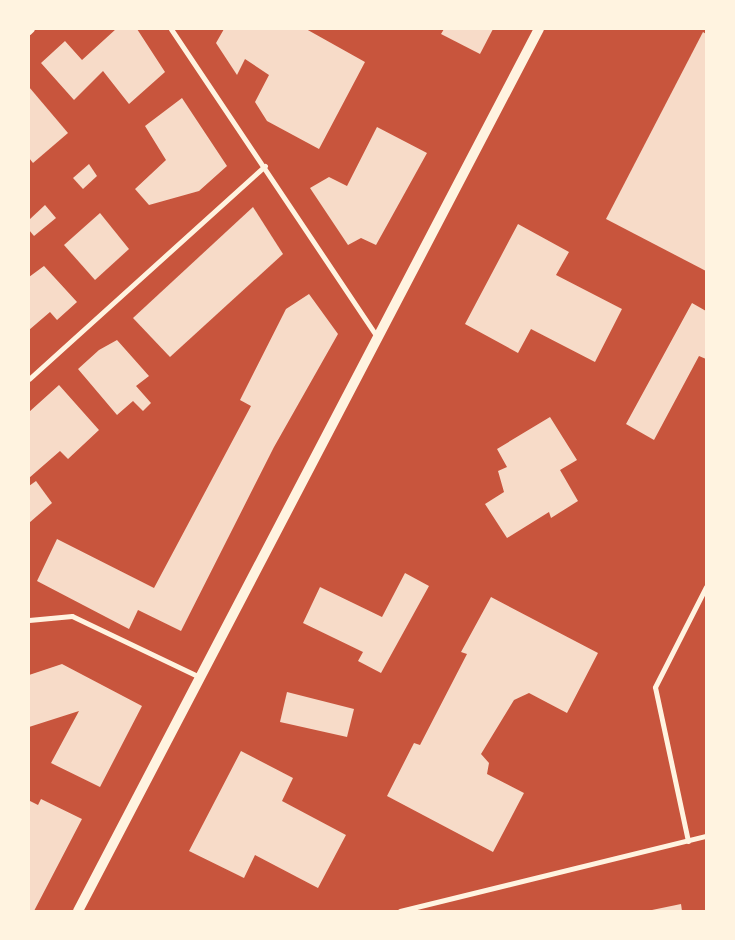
<!DOCTYPE html>
<html>
<head>
<meta charset="utf-8">
<style>
  body { margin:0 }
  #map { position:relative; width:735px; height:940px; overflow:hidden; background:#c8553d; font-family:"Sofia Sans Condensed",sans-serif }
  div>[style] { position:absolute }
  [style*='--x'] { left:calc(var(--x)*1px); top:calc(var(--y)*1px); width:calc(var(--w)*1px); rotate:calc(var(--a)*1deg) }
  .building>* { inset:0; background:#f7dbc8 }
  .minor>* { height:5px; margin:-2.5px; padding:0 2.5px; transform-origin:2.5px; border-radius:2.5px; background:#fff3e0 }
  .secondary>* { height:10px; margin:-5px; padding:0 5px; transform-origin:5px; border-radius:5px; background:#fff3e0 }
  span { translate:-50% -50%; white-space:nowrap; text-align:center; line-height:1.15; -webkit-text-stroke:4px #fff3e0; paint-order:stroke }
  .frame { position:absolute; inset:0; border:30px solid #fff3e0; pointer-events:none }
</style>
</head>
<body>
<div id="map">
  <div class="building">
    <div style="clip-path:polygon(116px 29px,137px 29px,165px 72px,129px 104px,103px 71px,74px 100px,41px 63px,65px 41px,82px 60px)"></div>
    <div style="clip-path:polygon(224px 29px,306px 29px,365px 62px,319px 149px,267px 121px,255px 102px,269px 75px,245px 59px,237px 75px,216px 43px)"></div>
    <div style="clip-path:polygon(444px 29px,493px 29px,480px 54px,441px 34px)"></div>
    <div style="clip-path:polygon(703px 32px,706px 34px,706px 271px,606px 219px)"></div>
    <div style="clip-path:polygon(29px 87px,68px 133px,33px 163px,29px 158px)"></div>
    <div style="clip-path:polygon(182px 98px,227px 166px,199px 191px,149px 205px,135px 189px,166px 160px,145px 126px)"></div>
    <div style="clip-path:polygon(377px 127px,427px 153px,376px 245px,361px 238px,348px 245px,310px 188px,329px 177px,347px 186px)"></div>
    <div style="clip-path:polygon(89px 164px,97px 176px,83px 189px,73px 178px)"></div>
    <div style="clip-path:polygon(45px 205px,56px 218px,34px 236px,29px 230px,29px 220px)"></div>
    <div style="clip-path:polygon(253px 207px,283px 254px,170px 357px,133px 318px)"></div>
    <div style="clip-path:polygon(100px 213px,129px 249px,95px 280px,64px 245px)"></div>
    <div style="clip-path:polygon(518px 224px,569px 252px,556px 275px,622px 309px,595px 362px,531px 329px,518px 353px,465px 324px)"></div>
    <div style="clip-path:polygon(44px 266px,77px 302px,57px 320px,50px 312px,29px 330px,29px 277px)"></div>
    <div style="clip-path:polygon(309px 294px,338px 334px,274px 447px,181px 631px,138px 610px,129px 629px,37px 581px,57px 539px,154px 588px,251px 406px,240px 400px,286px 309px)"></div>
    <div style="clip-path:polygon(692px 303px,706px 311px,706px 359px,699px 356px,654px 440px,626px 424px)"></div>
    <div style="clip-path:polygon(117px 340px,149px 376px,136px 386px,151px 403px,143px 411px,133px 401px,117px 415px,78px 369px,99px 350px)"></div>
    <div style="clip-path:polygon(59px 385px,99px 430px,68px 459px,60px 451px,29px 478px,29px 412px)"></div>
    <div style="clip-path:polygon(550px 417px,577px 460px,560px 470px,578px 501px,551px 518px,549px 512px,507px 538px,485px 504px,504px 492px,498px 471px,507px 467px,497px 449px)"></div>
    <div style="clip-path:polygon(36px 481px,52px 503px,29px 523px,29px 486px)"></div>
    <div style="clip-path:polygon(405px 573px,429px 586px,381px 673px,358px 661px,363px 652px,303px 623px,320px 587px,382px 617px)"></div>
    <div style="clip-path:polygon(491px 597px,598px 653px,567px 713px,529px 693px,514px 700px,481px 754px,489px 763px,487px 774px,524px 793px,493px 852px,387px 796px,414px 743px,420px 745px,467px 654px,461px 652px)"></div>
    <div style="clip-path:polygon(62px 664px,142px 706px,100px 787px,51px 763px,79px 711px,29px 727px,29px 675px)"></div>
    <div style="clip-path:polygon(287px 692px,354px 709px,347px 737px,280px 722px)"></div>
    <div style="clip-path:polygon(241px 751px,293px 778px,282px 801px,346px 835px,318px 888px,255px 855px,244px 878px,189px 851px)"></div>
    <div style="clip-path:polygon(41px 799px,82px 819px,34px 911px,29px 911px,29px 804px,30px 801px,38px 805px)"></div>
    <div style="clip-path:polygon(681px 904px,682px 911px,652px 911px,652px 910px)"></div>
  </div>
  <div class="minor">
    <div style="--x:171;--y:29;--w:372;--a:56.2"></div>
    <div style="--x:29;--y:32;--w:4;--a:-45"></div>
    <div style="--x:29;--y:379;--w:318;--a:-42.1"></div>
    <div style="--x:29;--y:620;--w:43;--a:-5.3"></div>
    <div style="--x:72;--y:616;--w:142;--a:25.5"></div>
    <div style="--x:688;--y:841;--w:157;--a:-102.1"></div>
    <div style="--x:655;--y:687;--w:112;--a:-63"></div>
    <div style="--x:400;--y:911;--w:315;--a:-13.8"></div>
  </div>
  <div class="secondary">
    <div style="--x:78;--y:911;--w:995;--a:-62.41"></div>
  </div>
  <div class="frame"></div>
</div>
</body>
</html>
